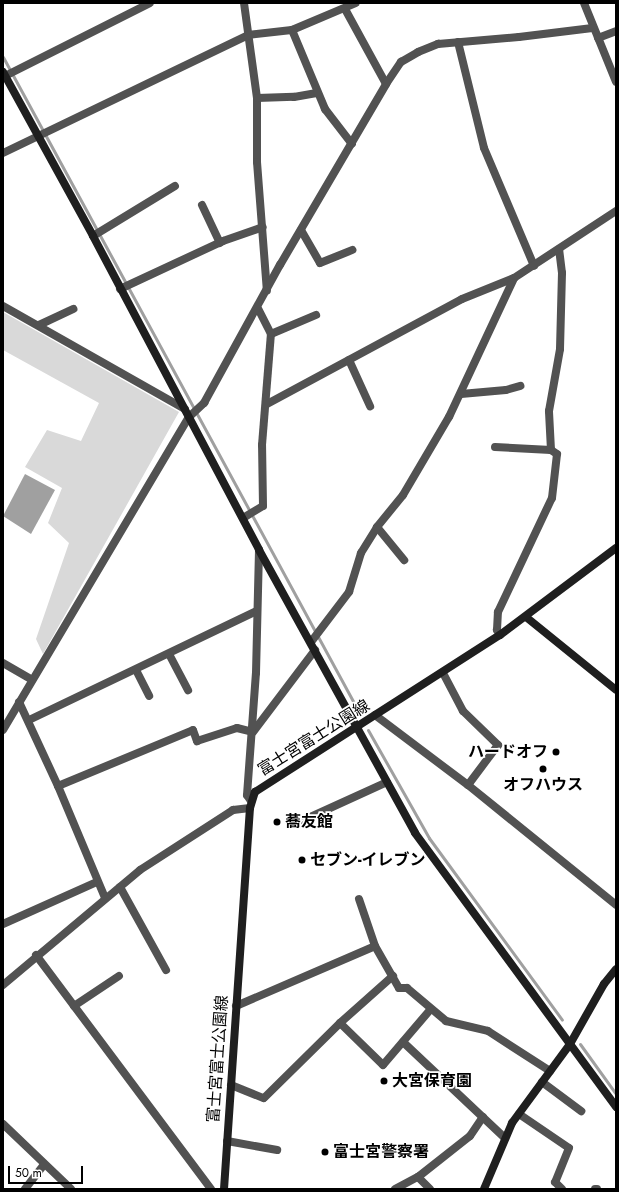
<!DOCTYPE html>
<html>
<head>
<meta charset="utf-8">
<style>
  body { margin:0 }
  #map { position:relative; width:619px; height:1192px; overflow:hidden; background:#fff; font-family:Jost,"Noto Sans JP",sans-serif }
  div>[style] { position:absolute }
  [style*='--x'] { left:calc(var(--x)*1px); top:calc(var(--y)*1px); width:calc(var(--w)*1px); rotate:calc(var(--a)*1deg) }
  .green>* { inset:0; background:#d9d9d9 }
  .water>* { inset:0; background:#a0a0a0 }
  .stream>* { height:3px; margin:-1.5px; padding:0 1.5px; transform-origin:1.5px; border-radius:1.5px; background:#a0a0a0 }
  .street>* { height:8px; margin:-4px; padding:0 4px; transform-origin:4px; border-radius:4px; background:#525252 }
  .secondary>* { height:8px; margin:-4px; padding:0 4px; transform-origin:4px; border-radius:4px; background:#1f1f1f }
  .dots>* { width:11px; height:11px; translate:-50% -50%; box-sizing:border-box; border:2px solid #fff; border-radius:50% }
  span { translate:-50% -50%; white-space:nowrap; text-align:center; line-height:1.15; -webkit-text-stroke:3.5px #fff; paint-order:stroke }
  .street-label { font-size:16px; color:#000 }
  .poi-label { font-size:16px; color:#000; font-weight:700 }
  .right { translate:-100% -50%; text-align:right }
  .left { translate:0 -50%; text-align:left }
  .frame { position:absolute; inset:0; border:4px solid #000; pointer-events:none }
  .scale { position:absolute; left:8px; top:1166px; width:75px; height:18px; box-sizing:border-box; border:2px solid #000; border-top:0; padding-left:5px; font-size:12px; line-height:14px; white-space:nowrap; color:#000; -webkit-text-stroke:3px #fff; paint-order:stroke }
</style>
</head>
<body>
<div id="map">
  <div class="green">
    <div style="clip-path:polygon(3px 312px,179px 412px,43px 654px,36px 639px,69px 543px,48px 523px,62px 488px,25px 467px,47px 430px,81px 441px,99px 403px,3px 350px)"></div>
  </div>
  <div class="water">
    <div style="clip-path:polygon(25px 474px,55px 490px,31px 534px,3px 516px)"></div>
  </div>
  <div class="stream">
    <div style="--x:3;--y:57;--w:748;--a:61.48"></div>
    <div style="--x:368;--y:730;--w:124;--a:60.5"></div>
    <div style="--x:429;--y:838;--w:225;--a:53.8"></div>
    <div style="--x:580;--y:1044;--w:62;--a:54.2"></div>
  </div>
  <div class="street">
    <div style="--x:244;--y:3;--w:96;--a:82.2"></div>
    <div style="--x:257;--y:98;--w:64;--a:90"></div>
    <div style="--x:257;--y:162;--w:129;--a:85.6"></div>
    <div style="--x:584;--y:3;--w:85;--a:67.9"></div>
    <div style="--x:345;--y:9;--w:85;--a:61.3"></div>
    <div style="--x:292;--y:30;--w:69;--a:-22.9"></div>
    <div style="--x:598;--y:38;--w:19;--a:-21"></div>
    <div style="--x:458;--y:42;--w:109;--a:76.2"></div>
    <div style="--x:484;--y:148;--w:128;--a:67"></div>
    <div style="--x:5;--y:76;--w:162;--a:-26.7"></div>
    <div style="--x:257;--y:98;--w:37;--a:-2"></div>
    <div style="--x:294;--y:97;--w:23;--a:-10"></div>
    <div style="--x:3;--y:153;--w:272;--a:-25.7"></div>
    <div style="--x:248;--y:35;--w:44;--a:-6.5"></div>
    <div style="--x:292;--y:30;--w:86;--a:67.3"></div>
    <div style="--x:325;--y:109;--w:44;--a:52.4"></div>
    <div style="--x:202;--y:205;--w:42;--a:64.7"></div>
    <div style="--x:301;--y:230;--w:38;--a:60"></div>
    <div style="--x:320;--y:263;--w:35;--a:-22"></div>
    <div style="--x:93;--y:236;--w:96;--a:-31.4"></div>
    <div style="--x:120;--y:289;--w:114;--a:-25"></div>
    <div style="--x:223;--y:241;--w:42;--a:-19.3"></div>
    <div style="--x:3;--y:306;--w:209;--a:29.5"></div>
    <div style="--x:39;--y:325;--w:38;--a:-25"></div>
    <div style="--x:271;--y:334;--w:49;--a:-22.9"></div>
    <div style="--x:349;--y:360;--w:51;--a:65.5"></div>
    <div style="--x:461;--y:394;--w:45;--a:-5.1"></div>
    <div style="--x:506;--y:390;--w:15;--a:-16"></div>
    <div style="--x:267;--y:404;--w:221;--a:-28.3"></div>
    <div style="--x:462;--y:299;--w:56;--a:-22"></div>
    <div style="--x:495;--y:447;--w:56;--a:3.1"></div>
    <div style="--x:243;--y:518;--w:23;--a:-31"></div>
    <div style="--x:263;--y:506;--w:61;--a:-90.9"></div>
    <div style="--x:262;--y:445;--w:111;--a:-85.4"></div>
    <div style="--x:271;--y:334;--w:28;--a:-117"></div>
    <div style="--x:377;--y:527;--w:43;--a:50.7"></div>
    <div style="--x:500;--y:635;--w:6;--a:-121"></div>
    <div style="--x:497;--y:630;--w:18;--a:-87"></div>
    <div style="--x:498;--y:612;--w:126;--a:-64.7"></div>
    <div style="--x:552;--y:498;--w:44;--a:-83.5"></div>
    <div style="--x:557;--y:454;--w:7;--a:-146"></div>
    <div style="--x:551;--y:450;--w:39;--a:-93"></div>
    <div style="--x:549;--y:411;--w:63;--a:-79.9"></div>
    <div style="--x:560;--y:349;--w:76;--a:-88.5"></div>
    <div style="--x:562;--y:273;--w:24;--a:-97"></div>
    <div style="--x:311;--y:642;--w:63;--a:-52.8"></div>
    <div style="--x:349;--y:592;--w:41;--a:-72.9"></div>
    <div style="--x:361;--y:553;--w:31;--a:-58"></div>
    <div style="--x:377;--y:527;--w:41;--a:-50.9"></div>
    <div style="--x:403;--y:495;--w:91;--a:-59.5"></div>
    <div style="--x:449;--y:417;--w:153;--a:-64.9"></div>
    <div style="--x:514;--y:278;--w:122;--a:-33.3"></div>
    <div style="--x:169;--y:654;--w:41;--a:62.2"></div>
    <div style="--x:3;--y:663;--w:32;--a:30"></div>
    <div style="--x:136;--y:670;--w:29;--a:63"></div>
    <div style="--x:443;--y:673;--w:43;--a:62.2"></div>
    <div style="--x:463;--y:711;--w:49;--a:44.2"></div>
    <div style="--x:498;--y:745;--w:50;--a:126.9"></div>
    <div style="--x:19;--y:702;--w:93;--a:65.1"></div>
    <div style="--x:58;--y:786;--w:121;--a:67.2"></div>
    <div style="--x:375;--y:715;--w:116;--a:37"></div>
    <div style="--x:468;--y:785;--w:191;--a:39"></div>
    <div style="--x:29;--y:720;--w:252;--a:-25.6"></div>
    <div style="--x:3;--y:730;--w:364;--a:-59.3"></div>
    <div style="--x:189;--y:417;--w:21;--a:-43"></div>
    <div style="--x:204;--y:403;--w:158;--a:-61.2"></div>
    <div style="--x:280;--y:265;--w:210;--a:-59.6"></div>
    <div style="--x:386;--y:84;--w:27;--a:-56"></div>
    <div style="--x:401;--y:62;--w:20;--a:-30"></div>
    <div style="--x:418;--y:52;--w:22;--a:-22"></div>
    <div style="--x:438;--y:44;--w:81;--a:-4.9"></div>
    <div style="--x:519;--y:37;--w:74;--a:-7"></div>
    <div style="--x:58;--y:786;--w:146;--a:-22.5"></div>
    <div style="--x:193;--y:730;--w:12;--a:70"></div>
    <div style="--x:197;--y:741;--w:42;--a:-18"></div>
    <div style="--x:237;--y:728;--w:16;--a:14"></div>
    <div style="--x:253;--y:732;--w:103;--a:-52.9"></div>
    <div style="--x:251;--y:801;--w:7;--a:-124"></div>
    <div style="--x:247;--y:795;--w:122;--a:-85.8"></div>
    <div style="--x:256;--y:673;--w:123;--a:-88.6"></div>
    <div style="--x:295;--y:824;--w:101;--a:-24.5"></div>
    <div style="--x:120;--y:887;--w:95;--a:61"></div>
    <div style="--x:359;--y:899;--w:50;--a:71.2"></div>
    <div style="--x:375;--y:946;--w:48;--a:60.3"></div>
    <div style="--x:399;--y:988;--w:8;--a:0"></div>
    <div style="--x:407;--y:988;--w:51;--a:40.2"></div>
    <div style="--x:446;--y:1021;--w:43;--a:13.4"></div>
    <div style="--x:488;--y:1031;--w:74;--a:32.8"></div>
    <div style="--x:3;--y:924;--w:103;--a:-24.1"></div>
    <div style="--x:36;--y:955;--w:292;--a:53.2"></div>
    <div style="--x:3;--y:985;--w:179;--a:-40"></div>
    <div style="--x:140;--y:870;--w:111;--a:-32.8"></div>
    <div style="--x:233;--y:810;--w:17;--a:-7"></div>
    <div style="--x:74;--y:1006;--w:54;--a:-33.7"></div>
    <div style="--x:236;--y:1006;--w:151;--a:-23.3"></div>
    <div style="--x:340;--y:1023;--w:60;--a:44.3"></div>
    <div style="--x:383;--y:1065;--w:72;--a:-49.5"></div>
    <div style="--x:403;--y:1042;--w:140;--a:43.3"></div>
    <div style="--x:542;--y:1082;--w:49;--a:36.6"></div>
    <div style="--x:231;--y:1085;--w:35;--a:22"></div>
    <div style="--x:264;--y:1098;--w:107;--a:-44.6"></div>
    <div style="--x:340;--y:1023;--w:71;--a:-41.6"></div>
    <div style="--x:519;--y:1114;--w:60;--a:34.2"></div>
    <div style="--x:569;--y:1148;--w:37;--a:112"></div>
    <div style="--x:555;--y:1182;--w:10;--a:45"></div>
    <div style="--x:3;--y:1124;--w:94;--a:43.7"></div>
    <div style="--x:227;--y:1141;--w:51;--a:10.2"></div>
    <div style="--x:25;--y:1189;--w:31;--a:-52"></div>
    <div style="--x:395;--y:1189;--w:26;--a:-28"></div>
    <div style="--x:430;--y:1189;--w:17;--a:-135"></div>
    <div style="--x:418;--y:1177;--w:66;--a:-38.3"></div>
    <div style="--x:470;--y:1136;--w:23;--a:-56"></div>
    <div style="--x:595;--y:1189;--w:2;--a:0"></div>
  </div>
  <div class="secondary">
    <div style="--x:3;--y:72;--w:187;--a:61.2"></div>
    <div style="--x:93;--y:236;--w:355;--a:62.1"></div>
    <div style="--x:259;--y:550;--w:323;--a:61.1"></div>
    <div style="--x:415;--y:833;--w:340;--a:53.7"></div>
    <div style="--x:526;--y:617;--w:116;--a:39"></div>
    <div style="--x:224;--y:1189;--w:382;--a:-86.1"></div>
    <div style="--x:250;--y:808;--w:17;--a:-73"></div>
    <div style="--x:255;--y:792;--w:291;--a:-32.7"></div>
    <div style="--x:500;--y:635;--w:145;--a:-36.9"></div>
    <div style="--x:484;--y:1189;--w:72;--a:-67"></div>
    <div style="--x:512;--y:1123;--w:98;--a:-53.7"></div>
    <div style="--x:570;--y:1044;--w:69;--a:-60.5"></div>
    <div style="--x:604;--y:984;--w:19;--a:-51"></div>
  </div>
  <div class="dots">
    <div style="left:556px;top:752px;background:#000"></div>
    <div style="left:543px;top:769px;background:#000"></div>
    <div style="left:277px;top:822px;background:#000"></div>
    <div style="left:302px;top:860px;background:#000"></div>
    <div style="left:384px;top:1081px;background:#000"></div>
    <div style="left:325px;top:1152px;background:#000"></div>
  </div>
  <div class="street-label">
    <span style="left:314px;top:738px;rotate:-32deg">富士宮富士公園線</span>
    <span style="left:218px;top:1059px;rotate:-86deg">富士宮富士公園線</span>
  </div>
  <div class="poi-label">
    <span class="right" style="left:548px;top:752px">ハードオフ</span>
    <span style="left:543px;top:785px">オフハウス</span>
    <span class="left" style="left:285px;top:822px">蕎友館</span>
    <span class="left" style="left:310px;top:860px">セブン-イレブン</span>
    <span class="left" style="left:392px;top:1081px">大宮保育園</span>
    <span class="left" style="left:333px;top:1152px">富士宮警察署</span>
  </div>
  <div class="frame"></div>
  <div class="scale">50 m</div>
</div>
</body>
</html>
